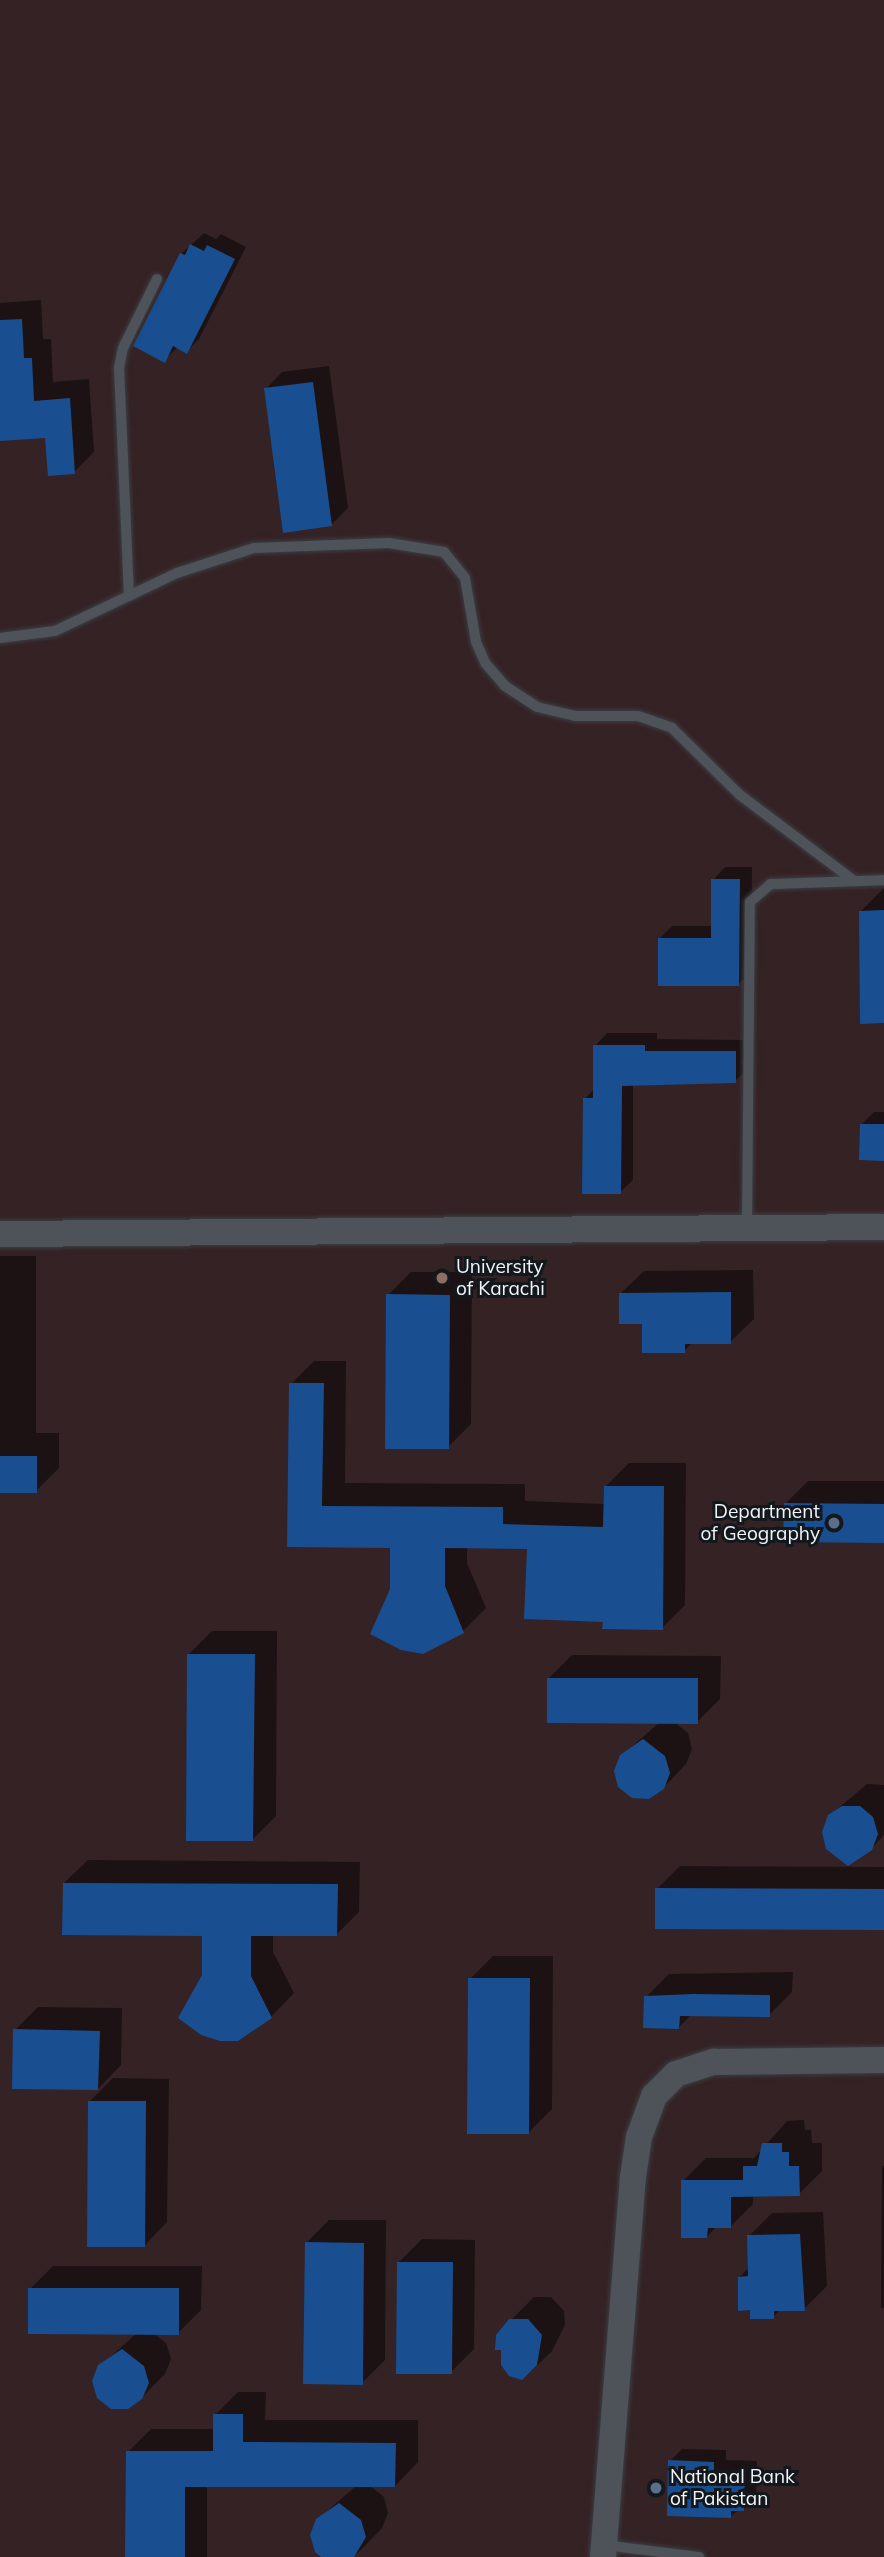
<!DOCTYPE html>
<html>
<head>
<meta charset="utf-8">
<style>
  body { margin:0 }
  #map { position:relative; width:884px; height:2557px; overflow:hidden; background:#1c2127; font-family:Mulish,sans-serif }
  div>[style] { position:absolute }
  [style*='--x'] { left:calc(var(--x)*1px); top:calc(var(--y)*1px); width:calc(var(--w)*1px); rotate:calc(var(--a)*1deg) }
  .education>* { inset:0; background:#352224 }
  .shadow>* { inset:0; background:#0007 }
  .building>* { inset:0; background:#194f90 }
  .roads { filter:drop-shadow(0 0 2px #3a3e43) drop-shadow(0 0 2px #3a3e43) }
  .service>* { height:10px; margin:-5px; padding:0 5px; transform-origin:5px; border-radius:5px; background:#4e535a }
  .tertiary>* { height:26px; margin:-13px; padding:0 13px; transform-origin:13px; border-radius:13px; background:#4e535a }
  .dots>* { width:19px; height:19px; translate:-50% -50%; box-sizing:border-box; border:4px solid #13181d; border-radius:50% }
  span { translate:-50% -50%; white-space:nowrap; text-align:center; line-height:1.15; -webkit-text-stroke:6px #13181d; paint-order:stroke }
  .poi-label { font-size:19px; color:#f1f5f9 }
  .left { translate:0 -50%; text-align:left }
  .right { translate:-100% -50%; text-align:right }
</style>
</head>
<body>
<div id="map">
  <div class="education">
    <div style="clip-path:polygon(0 0,884px 0,884px 2557px,0 2557px)"></div>
  </div>
  <div class="shadow">
    <div style="clip-path:polygon(204px 233px,216px 239px,221px 234px,246px 247px,199px 339px,187px 351px,178px 347px,164px 360px,181px 254px)"></div>
    <div style="clip-path:polygon(41px 300px,43px 339px,51px 339px,53px 382px,89px 379px,94px 452px,74px 472px,47px 437px,0 439px,0 303px)"></div>
    <div style="clip-path:polygon(329px 366px,348px 508px,331px 525px,266px 389px,282px 372px)"></div>
    <div style="clip-path:polygon(725px 867px,752px 867px,751px 972px,738px 984px,660px 938px,672px 926px,712px 926px,713px 880px)"></div>
    <div style="clip-path:polygon(884px 888px,884px 1021px,860px 912px)"></div>
    <div style="clip-path:polygon(607px 1033px,657px 1033px,657px 1039px,748px 1040px,748px 1069px,735px 1081px,633px 1084px,633px 1180px,620px 1192px,585px 1099px,595px 1088px,595px 1046px)"></div>
    <div style="clip-path:polygon(874px 1112px,884px 1112px,884px 1159px,862px 1124px)"></div>
    <div style="clip-path:polygon(0 1256px,36px 1256px,36px 1433px,59px 1433px,59px 1468px,36px 1491px,0 1491px)"></div>
    <div style="clip-path:polygon(753px 1270px,754px 1319px,730px 1342px,693px 1342px,684px 1351px,644px 1322px,620px 1294px,644px 1271px)"></div>
    <div style="clip-path:polygon(411px 1272px,472px 1272px,471px 1424px,448px 1447px,388px 1295px)"></div>
    <div style="clip-path:polygon(314px 1361px,346px 1361px,345px 1483px,525px 1484px,525px 1501px,605px 1504px,606px 1486px,629px 1463px,686px 1463px,685px 1605px,662px 1628px,604px 1620px,528px 1547px,467px 1547px,467px 1563px,486px 1608px,463px 1631px,392px 1589px,392px 1547px,289px 1546px,291px 1384px)"></div>
    <div style="clip-path:polygon(808px 1481px,884px 1481px,884px 1541px,785px 1504px)"></div>
    <div style="clip-path:polygon(212px 1631px,277px 1631px,276px 1816px,253px 1839px,189px 1654px)"></div>
    <div style="clip-path:polygon(572px 1655px,721px 1656px,720px 1699px,697px 1722px,674px 1722px,688px 1733px,692px 1749px,686px 1764px,663px 1788px,621px 1756px,660px 1722px,549px 1678px)"></div>
    <div style="clip-path:polygon(867px 1784px,884px 1785px,884px 1835px,871px 1849px,829px 1816px)"></div>
    <div style="clip-path:polygon(88px 1860px,360px 1862px,359px 1912px,336px 1935px,273px 1934px,273px 1952px,294px 1993px,271px 2017px,237px 2039px,203px 1976px,204px 1934px,64px 1883px)"></div>
    <div style="clip-path:polygon(680px 1866px,884px 1867px,884px 1929px,657px 1889px)"></div>
    <div style="clip-path:polygon(493px 1956px,553px 1956px,552px 2109px,529px 2132px,470px 1979px)"></div>
    <div style="clip-path:polygon(793px 1972px,792px 1992px,769px 2015px,691px 2015px,679px 2027px,646px 1997px,669px 1974px)"></div>
    <div style="clip-path:polygon(38px 2007px,122px 2008px,121px 2065px,98px 2089px,15px 2030px)"></div>
    <div style="clip-path:polygon(113px 2078px,169px 2079px,167px 2222px,144px 2246px,90px 2101px)"></div>
    <div style="clip-path:polygon(804px 2120px,805px 2130px,811px 2130px,812px 2143px,822px 2143px,822px 2171px,799px 2194px,753px 2195px,753px 2204px,730px 2227px,717px 2226px,707px 2237px,683px 2181px,706px 2158px,754px 2158px,787px 2121px)"></div>
    <div style="clip-path:polygon(884px 2165px,884px 2308px,881px 2308px,882px 2167px)"></div>
    <div style="clip-path:polygon(823px 2212px,827px 2286px,804px 2309px,781px 2309px,773px 2317px,752px 2309px,740px 2277px,749px 2267px,749px 2236px,772px 2213px)"></div>
    <div style="clip-path:polygon(329px 2220px,386px 2220px,385px 2360px,362px 2383px,306px 2243px)"></div>
    <div style="clip-path:polygon(422px 2239px,475px 2240px,474px 2349px,451px 2372px,399px 2262px)"></div>
    <div style="clip-path:polygon(53px 2266px,202px 2266px,201px 2310px,178px 2333px,153px 2333px,166px 2343px,171px 2359px,165px 2374px,141px 2398px,100px 2366px,137px 2333px,30px 2289px)"></div>
    <div style="clip-path:polygon(534px 2297px,551px 2297px,564px 2311px,565px 2325px,552px 2351px,528px 2374px,515px 2378px,511px 2320px)"></div>
    <div style="clip-path:polygon(238px 2392px,266px 2392px,265px 2420px,418px 2420px,418px 2462px,395px 2486px,369px 2485px,384px 2497px,388px 2513px,382px 2528px,359px 2552px,351px 2557px,324px 2557px,317px 2520px,357px 2485px,207px 2485px,207px 2557px,127px 2557px,128px 2452px,151px 2429px,215px 2429px,215px 2415px)"></div>
    <div style="clip-path:polygon(682px 2449px,726px 2450px,726px 2460px,757px 2461px,756px 2497px,731px 2516px,670px 2461px)"></div>
  </div>
  <div class="building">
    <div style="clip-path:polygon(190px 244px,204px 251px,207px 245px,235px 259px,187px 354px,173px 346px,165px 363px,133px 346px,180px 253px,185px 255px)"></div>
    <div style="clip-path:polygon(22px 319px,24px 358px,32px 358px,34px 401px,70px 398px,75px 474px,48px 476px,45px 438px,0 441px,0 320px)"></div>
    <div style="clip-path:polygon(313px 382px,332px 526px,283px 533px,264px 388px)"></div>
    <div style="clip-path:polygon(711px 879px,740px 879px,739px 986px,658px 986px,658px 938px,711px 938px)"></div>
    <div style="clip-path:polygon(884px 910px,884px 1023px,860px 1024px,859px 911px)"></div>
    <div style="clip-path:polygon(593px 1045px,645px 1045px,645px 1051px,736px 1051px,736px 1083px,622px 1086px,621px 1194px,582px 1194px,583px 1098px,593px 1098px)"></div>
    <div style="clip-path:polygon(860px 1124px,884px 1124px,884px 1161px,859px 1160px)"></div>
    <div style="clip-path:polygon(731px 1292px,731px 1344px,685px 1344px,685px 1353px,642px 1353px,642px 1324px,619px 1324px,619px 1293px)"></div>
    <div style="clip-path:polygon(386px 1294px,450px 1295px,449px 1449px,385px 1449px)"></div>
    <div style="clip-path:polygon(289px 1383px,324px 1383px,322px 1506px,503px 1507px,503px 1524px,603px 1527px,604px 1486px,664px 1486px,663px 1630px,602px 1629px,603px 1622px,524px 1619px,527px 1549px,445px 1548px,445px 1586px,464px 1633px,423px 1654px,401px 1650px,370px 1634px,390px 1589px,390px 1548px,287px 1547px)"></div>
    <div style="clip-path:polygon(0 1456px,37px 1456px,37px 1493px,0 1493px)"></div>
    <div style="clip-path:polygon(784px 1503px,884px 1504px,884px 1543px,783px 1542px)"></div>
    <div style="clip-path:polygon(187px 1654px,255px 1654px,253px 1841px,186px 1841px)"></div>
    <div style="clip-path:polygon(547px 1678px,698px 1678px,698px 1724px,547px 1723px)"></div>
    <div style="clip-path:polygon(643px 1739px,665px 1756px,670px 1773px,664px 1789px,649px 1799px,632px 1798px,618px 1787px,614px 1771px,620px 1755px)"></div>
    <div style="clip-path:polygon(842px 1806px,860px 1806px,873px 1817px,878px 1834px,872px 1850px,848px 1866px,826px 1849px,822px 1832px,828px 1815px)"></div>
    <div style="clip-path:polygon(63px 1883px,338px 1884px,337px 1936px,251px 1936px,251px 1976px,272px 2018px,238px 2041px,220px 2041px,201px 2035px,178px 2018px,202px 1975px,202px 1936px,62px 1935px)"></div>
    <div style="clip-path:polygon(655px 1888px,884px 1889px,884px 1930px,655px 1929px)"></div>
    <div style="clip-path:polygon(468px 1978px,530px 1978px,529px 2134px,467px 2134px)"></div>
    <div style="clip-path:polygon(694px 1994px,770px 1995px,770px 2017px,680px 2016px,679px 2029px,643px 2028px,644px 1996px)"></div>
    <div style="clip-path:polygon(13px 2029px,100px 2031px,98px 2090px,12px 2089px)"></div>
    <div style="clip-path:polygon(88px 2101px,146px 2101px,145px 2247px,87px 2247px)"></div>
    <div style="clip-path:polygon(762px 2143px,782px 2143px,782px 2152px,789px 2152px,789px 2166px,799px 2166px,800px 2196px,731px 2197px,731px 2228px,708px 2228px,707px 2238px,681px 2238px,681px 2180px,743px 2180px,743px 2166px,757px 2166px)"></div>
    <div style="clip-path:polygon(800px 2234px,805px 2311px,774px 2311px,774px 2319px,750px 2319px,750px 2310px,738px 2311px,738px 2277px,748px 2276px,747px 2235px)"></div>
    <div style="clip-path:polygon(305px 2242px,364px 2243px,363px 2385px,303px 2384px)"></div>
    <div style="clip-path:polygon(397px 2262px,453px 2262px,452px 2374px,396px 2374px)"></div>
    <div style="clip-path:polygon(28px 2288px,179px 2288px,179px 2335px,28px 2334px)"></div>
    <div style="clip-path:polygon(509px 2319px,528px 2319px,542px 2335px,537px 2365px,522px 2380px,509px 2376px,501px 2365px,501px 2350px,495px 2350px,496px 2335px)"></div>
    <div style="clip-path:polygon(122px 2349px,144px 2366px,149px 2383px,142px 2399px,128px 2409px,111px 2409px,97px 2398px,92px 2381px,98px 2365px)"></div>
    <div style="clip-path:polygon(213px 2414px,243px 2414px,243px 2442px,396px 2443px,395px 2487px,185px 2487px,185px 2557px,125px 2557px,126px 2451px,213px 2451px)"></div>
    <div style="clip-path:polygon(668px 2460px,714px 2462px,714px 2472px,745px 2473px,744px 2511px,731px 2511px,731px 2518px,667px 2516px)"></div>
    <div style="clip-path:polygon(339px 2503px,361px 2520px,366px 2537px,354px 2557px,321px 2557px,315px 2552px,310px 2535px,316px 2519px)"></div>
  </div>
  <div class="roads">
    <div class="service">
      <div style="--x:129;--y:596;--w:228;--a:-92.5"></div>
      <div style="--x:119;--y:368;--w:20;--a:-79"></div>
      <div style="--x:123;--y:348;--w:77;--a:-63.8"></div>
      <div style="--x:0;--y:638;--w:55;--a:-7.3"></div>
      <div style="--x:55;--y:631;--w:135;--a:-25.4"></div>
      <div style="--x:177;--y:573;--w:81;--a:-18"></div>
      <div style="--x:254;--y:548;--w:135;--a:-2.1"></div>
      <div style="--x:389;--y:543;--w:56;--a:9.3"></div>
      <div style="--x:444;--y:552;--w:33;--a:51"></div>
      <div style="--x:465;--y:578;--w:65;--a:80.2"></div>
      <div style="--x:476;--y:642;--w:24;--a:66"></div>
      <div style="--x:486;--y:664;--w:29;--a:49"></div>
      <div style="--x:505;--y:686;--w:38;--a:33"></div>
      <div style="--x:537;--y:707;--w:39;--a:13"></div>
      <div style="--x:575;--y:716;--w:63;--a:0"></div>
      <div style="--x:638;--y:716;--w:36;--a:19"></div>
      <div style="--x:672;--y:728;--w:95;--a:44.6"></div>
      <div style="--x:740;--y:795;--w:143;--a:37"></div>
      <div style="--x:747;--y:1228;--w:326;--a:-89.5"></div>
      <div style="--x:750;--y:902;--w:28;--a:-41"></div>
      <div style="--x:771;--y:884;--w:113;--a:-2"></div>
      <div style="--x:604;--y:2545;--w:96;--a:7.2"></div>
    </div>
    <div class="tertiary">
      <div style="--x:0;--y:1234;--w:884;--a:-0.45"></div>
      <div style="--x:603;--y:2557;--w:381;--a:-85.5"></div>
      <div style="--x:633;--y:2177;--w:40;--a:-81.5"></div>
      <div style="--x:639;--y:2137;--w:44;--a:-69.9"></div>
      <div style="--x:654;--y:2096;--w:31;--a:-45"></div>
      <div style="--x:676;--y:2074;--w:40;--a:-18"></div>
      <div style="--x:714;--y:2062;--w:170;--a:-0.7"></div>
    </div>
  </div>
  <div class="dots">
    <div style="left:442px;top:1278px;background:#8d6e63"></div>
    <div style="left:834px;top:1523px;background:#5c6f8a"></div>
    <div style="left:656px;top:2488px;background:#5c6f8a"></div>
  </div>
  <div class="poi-label">
    <span class="left" style="left:456px;top:1278px">University<br>of Karachi</span>
    <span class="right" style="left:820px;top:1523px">Department<br>of Geography</span>
    <span class="left" style="left:670px;top:2488px">National Bank<br>of Pakistan</span>
  </div>
</div>
</body>
</html>
